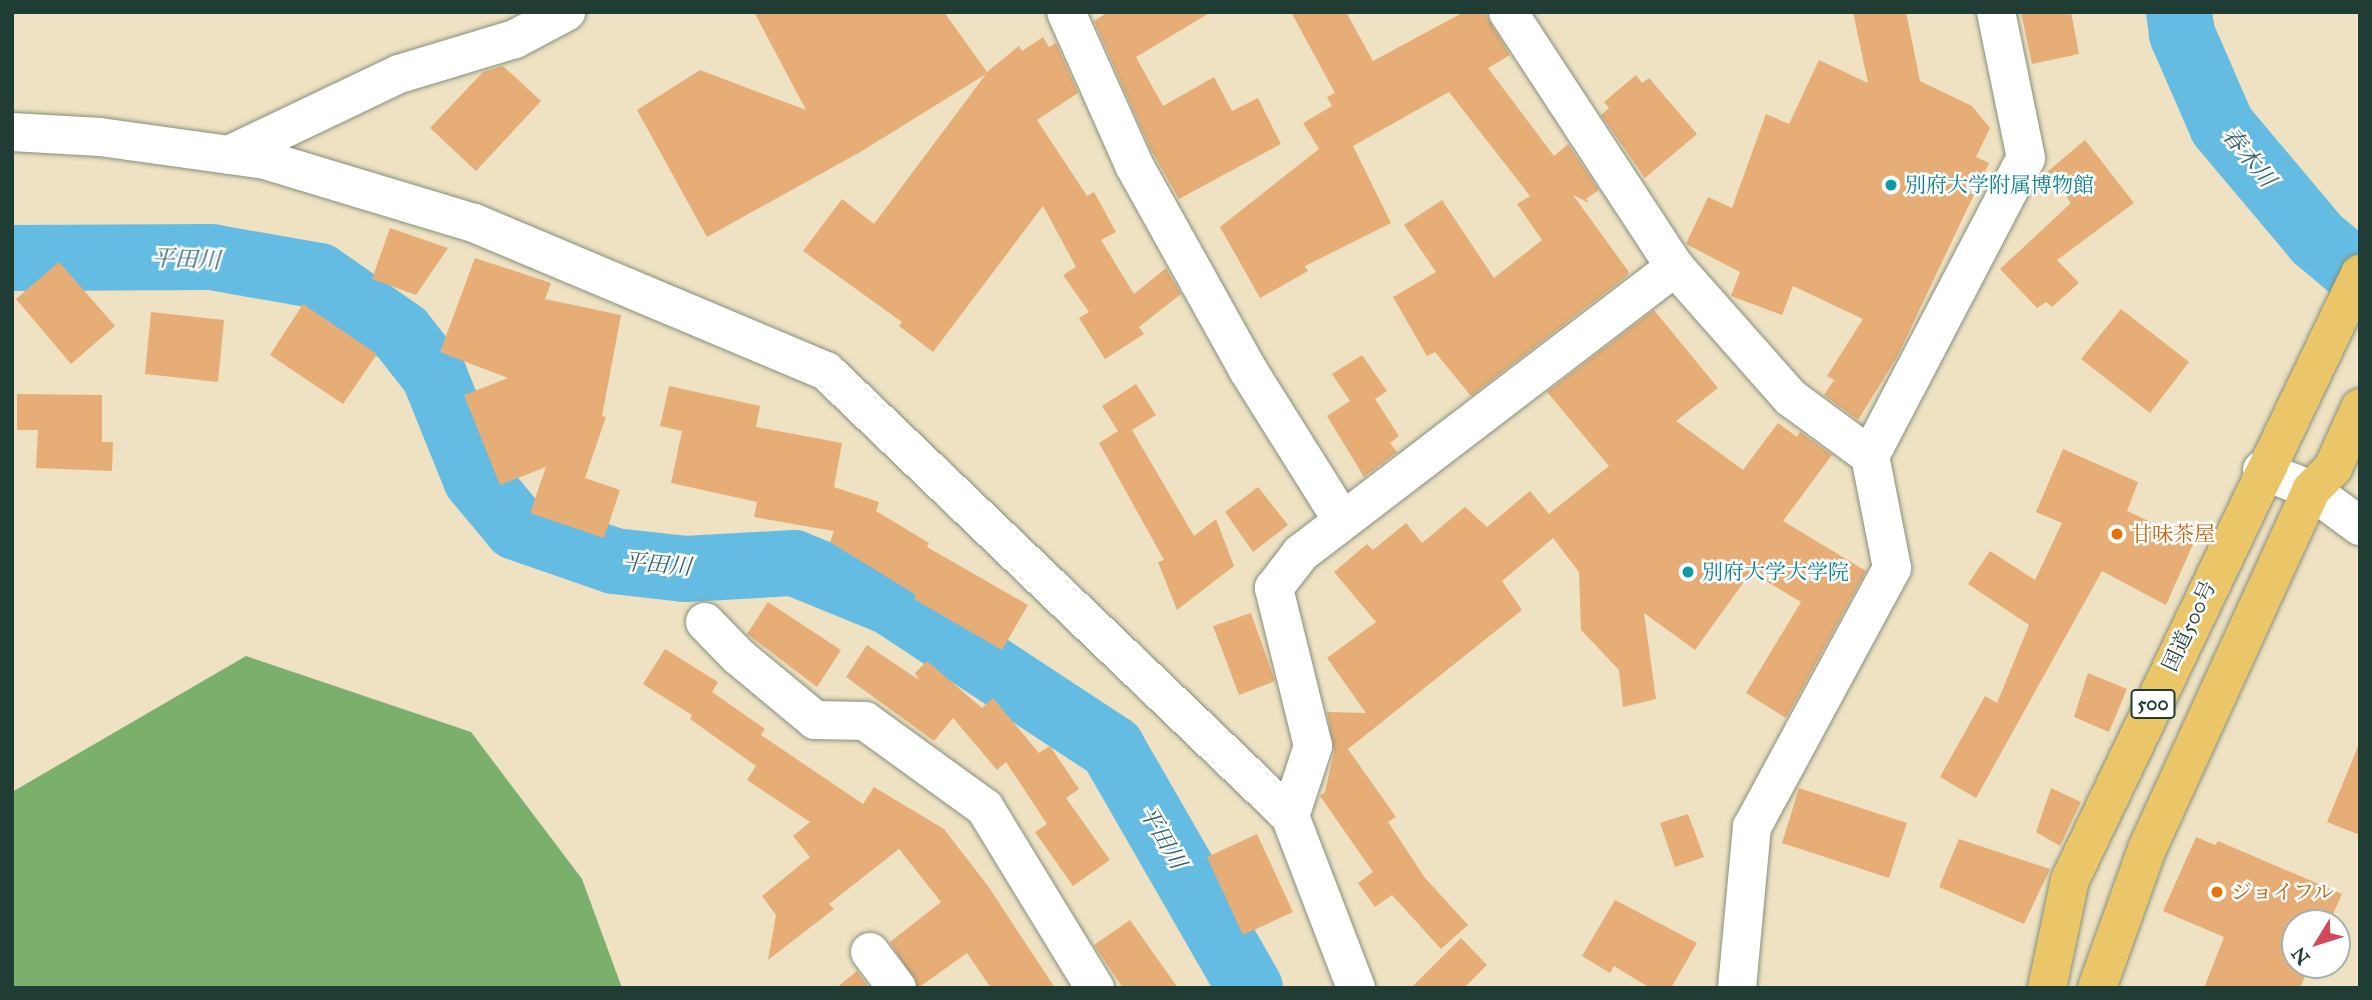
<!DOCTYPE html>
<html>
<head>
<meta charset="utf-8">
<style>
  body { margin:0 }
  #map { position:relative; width:2372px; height:1000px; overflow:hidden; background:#eee2c3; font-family:"IM FELL Great Primer","Noto Serif JP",serif }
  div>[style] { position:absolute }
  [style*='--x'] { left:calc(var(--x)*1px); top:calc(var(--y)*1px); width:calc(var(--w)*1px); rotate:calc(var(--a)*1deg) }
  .forest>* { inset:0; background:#7ab06c }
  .river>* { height:66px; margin:-33px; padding:0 33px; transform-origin:33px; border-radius:33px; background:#65bce2 }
  .building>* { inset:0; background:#e6ae76 }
  .roads { filter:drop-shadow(0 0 2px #86907c) drop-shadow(0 0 2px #86907c) }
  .minor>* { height:38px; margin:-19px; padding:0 19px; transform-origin:19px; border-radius:19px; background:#fff }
  .highway>* { height:38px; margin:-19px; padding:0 19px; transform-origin:19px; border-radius:19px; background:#ebc669 }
  .dots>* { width:19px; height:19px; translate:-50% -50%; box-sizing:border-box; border:4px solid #fff; border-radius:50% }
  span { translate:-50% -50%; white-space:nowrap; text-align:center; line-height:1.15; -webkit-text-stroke:5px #fff; paint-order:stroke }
  .shield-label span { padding:2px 5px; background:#fff; border:2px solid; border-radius:5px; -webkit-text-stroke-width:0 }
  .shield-label { font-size:19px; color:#1f3d34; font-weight:700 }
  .culture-label { font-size:21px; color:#0d838f }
  .left { translate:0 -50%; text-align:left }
  .food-label { font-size:21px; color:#c56008 }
  .street-label { font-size:21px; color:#1f3d34 }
  .water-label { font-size:23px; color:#346368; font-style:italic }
  .frame { position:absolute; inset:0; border:14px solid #1f3d34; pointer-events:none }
  .north { position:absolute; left:2281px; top:909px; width:70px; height:70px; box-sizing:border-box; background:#fff; border:2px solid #a5b1ae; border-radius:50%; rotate:232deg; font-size:19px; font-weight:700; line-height:28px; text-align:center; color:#1f3d34 }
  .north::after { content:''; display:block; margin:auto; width:24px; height:32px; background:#d1495b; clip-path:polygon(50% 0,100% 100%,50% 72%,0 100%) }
</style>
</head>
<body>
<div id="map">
  <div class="forest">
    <div style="clip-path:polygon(246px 656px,471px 732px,582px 879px,622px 988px,12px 988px,12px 792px)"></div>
  </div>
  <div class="river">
    <div style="--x:2179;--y:12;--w:22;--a:82"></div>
    <div style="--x:2182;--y:34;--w:100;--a:66.5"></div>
    <div style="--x:2222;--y:126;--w:148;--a:49.9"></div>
    <div style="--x:2317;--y:239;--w:56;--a:39.9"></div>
    <div style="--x:12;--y:258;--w:199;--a:-0.3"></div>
    <div style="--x:211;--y:257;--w:110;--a:10"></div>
    <div style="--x:319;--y:276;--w:101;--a:34.9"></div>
    <div style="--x:402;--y:334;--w:52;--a:52"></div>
    <div style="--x:434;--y:375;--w:112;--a:68"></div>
    <div style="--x:476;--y:479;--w:62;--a:50.2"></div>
    <div style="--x:516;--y:527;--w:104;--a:19.1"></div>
    <div style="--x:614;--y:561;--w:71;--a:6.4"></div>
    <div style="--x:685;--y:569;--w:109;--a:-3.2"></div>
    <div style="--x:794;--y:563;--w:104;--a:22.1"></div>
    <div style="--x:890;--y:602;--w:266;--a:33.3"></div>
    <div style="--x:1112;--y:748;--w:277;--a:60.1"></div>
  </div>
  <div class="building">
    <div style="clip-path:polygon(754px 12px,944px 12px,987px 72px,1019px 46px,1022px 51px,1043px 37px,1049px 47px,1056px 43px,1078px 93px,1037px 120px,1087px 196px,1094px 192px,1116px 232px,1101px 240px,1134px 294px,1166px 268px,1181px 294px,1139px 327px,1144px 334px,1105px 359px,1079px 318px,1089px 312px,1063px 275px,1076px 267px,1043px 206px,933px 352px,899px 326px,902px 322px,803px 251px,842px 199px,874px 224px,986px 74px,862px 151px,707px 237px,637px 110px,700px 70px,806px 110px)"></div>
    <div style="clip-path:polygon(1108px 12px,1211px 12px,1136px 57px,1163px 106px,1214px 77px,1232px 111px,1258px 98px,1281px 144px,1179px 199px,1150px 148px,1094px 21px)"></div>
    <div style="clip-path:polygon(1291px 12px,1346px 12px,1373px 61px,1464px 12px,1484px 12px,1510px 55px,1488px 68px,1554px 156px,1568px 144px,1599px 190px,1586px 199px,1589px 203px,1573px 195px,1629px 272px,1627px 276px,1471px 396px,1435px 352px,1427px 356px,1393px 297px,1436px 272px,1404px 225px,1442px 200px,1494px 278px,1542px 240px,1517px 204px,1530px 196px,1449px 92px,1353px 146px,1391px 223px,1305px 266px,1308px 271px,1260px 298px,1220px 227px,1319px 149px,1303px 123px,1332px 106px,1327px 97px,1335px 93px)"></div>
    <div style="clip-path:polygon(1853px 12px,1906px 12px,1920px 81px,1972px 106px,1990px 128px,1976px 157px,1989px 163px,1897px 357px,1858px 420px,1824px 395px,1834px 380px,1827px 376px,1863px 319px,1793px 286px,1782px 315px,1731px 296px,1740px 272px,1686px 244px,1708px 197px,1732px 208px,1766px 114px,1789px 124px,1819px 60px,1868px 83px)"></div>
    <div style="clip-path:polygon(2021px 12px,2071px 12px,2079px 54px,2032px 64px)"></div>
    <div style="clip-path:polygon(503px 66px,541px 101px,476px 171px,430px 128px,483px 72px)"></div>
    <div style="clip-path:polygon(1636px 75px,1642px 83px,1649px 78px,1697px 134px,1645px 178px,1601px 115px,1609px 108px,1604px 102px)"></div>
    <div style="clip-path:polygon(2085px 140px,2134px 203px,2057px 260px,2079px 283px,2052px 307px,2046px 302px,2037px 308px,2000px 269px,2071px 203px,2047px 172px)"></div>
    <div style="clip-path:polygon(390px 228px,448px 248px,416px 295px,372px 279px)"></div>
    <div style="clip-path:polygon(475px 258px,551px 283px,545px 299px,621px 315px,602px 416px,606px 417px,585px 478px,620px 490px,604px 538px,530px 513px,546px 467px,500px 485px,464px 395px,508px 378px,440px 352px)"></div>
    <div style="clip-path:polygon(59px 262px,115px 326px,71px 364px,16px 299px)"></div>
    <div style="clip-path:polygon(303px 304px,377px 354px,343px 404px,270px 355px)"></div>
    <div style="clip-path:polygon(2121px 309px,2189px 362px,2150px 413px,2081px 359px)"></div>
    <div style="clip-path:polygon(1654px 310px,1718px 388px,1676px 421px,1743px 470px,1778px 423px,1797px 437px,1800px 432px,1832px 455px,1783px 521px,1866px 571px,1786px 718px,1746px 693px,1801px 602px,1751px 572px,1695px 650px,1644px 613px,1656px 699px,1623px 707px,1619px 670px,1581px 630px,1579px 572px,1553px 538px,1502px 581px,1522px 610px,1348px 749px,1396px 817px,1388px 822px,1425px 878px,1468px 925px,1441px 949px,1392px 895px,1375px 907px,1358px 883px,1373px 872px,1320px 796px,1325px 792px,1334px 752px,1327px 712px,1366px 713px,1327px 658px,1376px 622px,1334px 572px,1367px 544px,1373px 550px,1406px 523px,1422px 543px,1465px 507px,1487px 527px,1530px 491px,1549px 514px,1609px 466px,1547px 392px)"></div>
    <div style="clip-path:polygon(151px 312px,224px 320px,218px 382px,145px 374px)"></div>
    <div style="clip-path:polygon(1362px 355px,1387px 391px,1375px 399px,1399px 436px,1390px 443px,1397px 452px,1364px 477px,1327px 416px,1350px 401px,1332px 374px)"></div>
    <div style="clip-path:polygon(1136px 384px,1156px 415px,1132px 430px,1194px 536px,1216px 519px,1234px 566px,1177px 610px,1158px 562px,1164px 560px,1099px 443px,1118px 431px,1102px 406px)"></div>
    <div style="clip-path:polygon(669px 386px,760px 406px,756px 427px,842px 443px,834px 487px,879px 502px,876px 511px,929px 543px,927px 547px,1028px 605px,1002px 650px,914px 599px,916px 595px,830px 542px,834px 531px,754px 517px,757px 502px,671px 483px,682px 431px,660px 426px)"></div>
    <div style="clip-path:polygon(17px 394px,102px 395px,102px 442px,113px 442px,112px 471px,36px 468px,38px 430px,17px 430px)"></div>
    <div style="clip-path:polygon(2063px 449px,2138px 482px,2127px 511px,2194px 542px,2166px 605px,2102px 571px,1976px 798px,1940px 777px,1985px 696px,1997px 703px,2029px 625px,1968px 584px,1990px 551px,2035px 580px,2062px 523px,2036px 512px)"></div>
    <div style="clip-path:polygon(1258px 487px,1288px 525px,1253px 552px,1225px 512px)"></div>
    <div style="clip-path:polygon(768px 602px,841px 650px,817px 687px,747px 634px)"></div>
    <div style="clip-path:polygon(1251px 613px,1275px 681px,1239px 695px,1213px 626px)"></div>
    <div style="clip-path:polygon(867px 645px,919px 680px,915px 673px,927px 661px,982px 708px,993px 698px,1039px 753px,1050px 746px,1079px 789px,1066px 798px,1110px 860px,1073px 886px,1035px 832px,1047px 824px,1006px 762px,997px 770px,953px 718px,934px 741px,846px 677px)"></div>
    <div style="clip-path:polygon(665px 649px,718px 682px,712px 692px,765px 729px,761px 735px,863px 804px,874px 787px,944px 829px,988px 886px,1055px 988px,991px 988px,967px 953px,918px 988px,890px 942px,941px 902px,899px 849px,829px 904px,834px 909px,768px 960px,776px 915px,762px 896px,810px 857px,793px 836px,810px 822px,747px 780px,756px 766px,690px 719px,692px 715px,643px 684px)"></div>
    <div style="clip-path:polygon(2088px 673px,2127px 689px,2109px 732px,2074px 717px)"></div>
    <div style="clip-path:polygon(2359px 744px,2360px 744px,2360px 835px,2327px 822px)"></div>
    <div style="clip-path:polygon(1799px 788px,1907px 823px,1889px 878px,1782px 843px)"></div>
    <div style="clip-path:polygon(2051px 788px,2081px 802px,2060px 846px,2036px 832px)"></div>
    <div style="clip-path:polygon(1688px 814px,1704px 857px,1675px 867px,1660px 823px)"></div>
    <div style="clip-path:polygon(1257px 834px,1293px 912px,1243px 935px,1207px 857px)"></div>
    <div style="clip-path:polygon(2196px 837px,2215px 845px,2218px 841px,2342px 894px,2329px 923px,2295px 923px,2295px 965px,2310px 965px,2300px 988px,2204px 988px,2224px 937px,2163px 911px)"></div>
    <div style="clip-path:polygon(1959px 839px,2050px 869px,2024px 924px,1939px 887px)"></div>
    <div style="clip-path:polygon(1615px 900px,1697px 943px,1671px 988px,1650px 988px,1614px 966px,1610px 973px,1582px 956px)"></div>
    <div style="clip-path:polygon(1130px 920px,1178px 988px,1123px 988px,1094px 945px)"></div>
    <div style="clip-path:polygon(1461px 938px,1487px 965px,1464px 988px,1411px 988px)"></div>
    <div style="clip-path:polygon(857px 971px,869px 988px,836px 988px)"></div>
  </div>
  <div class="roads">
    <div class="minor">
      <div style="--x:1066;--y:12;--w:167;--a:66"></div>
      <div style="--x:1134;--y:165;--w:235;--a:60.9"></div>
      <div style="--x:1248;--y:370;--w:177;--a:57.9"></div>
      <div style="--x:1508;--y:12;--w:305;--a:56.8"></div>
      <div style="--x:1675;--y:267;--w:175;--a:48.5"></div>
      <div style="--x:1791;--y:398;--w:98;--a:36.3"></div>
      <div style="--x:12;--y:132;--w:88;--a:3.3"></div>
      <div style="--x:100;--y:137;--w:167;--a:7.9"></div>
      <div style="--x:265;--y:160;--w:218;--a:16.8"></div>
      <div style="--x:474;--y:223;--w:382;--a:22.8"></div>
      <div style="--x:826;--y:371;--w:643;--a:43.8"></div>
      <div style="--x:1290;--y:816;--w:184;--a:69"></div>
      <div style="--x:229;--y:155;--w:188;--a:-25.5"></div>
      <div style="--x:399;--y:74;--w:121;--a:-16.8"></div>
      <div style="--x:515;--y:39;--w:58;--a:-27.9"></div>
      <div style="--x:2262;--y:470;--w:53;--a:22.2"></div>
      <div style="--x:2311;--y:490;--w:61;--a:36.3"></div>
      <div style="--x:705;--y:622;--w:47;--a:45.9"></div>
      <div style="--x:738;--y:656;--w:100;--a:39.7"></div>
      <div style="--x:815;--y:720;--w:50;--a:1.1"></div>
      <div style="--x:865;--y:721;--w:148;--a:35.9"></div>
      <div style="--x:985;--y:808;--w:211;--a:58.6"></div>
      <div style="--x:1290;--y:816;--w:74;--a:-71.8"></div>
      <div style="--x:1313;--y:746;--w:163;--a:-103.9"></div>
      <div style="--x:1274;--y:588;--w:44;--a:-52.4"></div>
      <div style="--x:1301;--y:553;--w:471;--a:-37.4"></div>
      <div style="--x:870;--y:952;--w:45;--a:53.1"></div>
      <div style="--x:1737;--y:988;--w:162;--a:-84.7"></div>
      <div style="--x:1752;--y:827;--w:294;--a:-61.6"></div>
      <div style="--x:1892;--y:568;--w:114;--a:-101.1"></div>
      <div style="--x:1870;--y:456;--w:336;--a:-62.4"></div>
      <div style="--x:2026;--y:158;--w:149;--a:-101.6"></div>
    </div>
    <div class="highway">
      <div style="--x:2047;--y:988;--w:110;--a:-78"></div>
      <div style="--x:2070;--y:880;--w:672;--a:-64.43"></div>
      <div style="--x:2097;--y:988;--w:148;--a:-70.2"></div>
      <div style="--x:2147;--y:849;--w:395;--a:-65.4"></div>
      <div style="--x:2311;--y:490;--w:31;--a:-45"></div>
      <div style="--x:2333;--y:468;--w:66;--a:-65.8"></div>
    </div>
  </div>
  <div class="dots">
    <div style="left:1891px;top:185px;background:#0f9aa8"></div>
    <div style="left:2117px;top:534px;background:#e8710a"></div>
    <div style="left:1688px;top:572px;background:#0f9aa8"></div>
    <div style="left:2217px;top:892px;background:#e8710a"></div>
  </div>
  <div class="shield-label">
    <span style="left:2153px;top:704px">500</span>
  </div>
  <div class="culture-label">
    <span class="left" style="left:1905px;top:185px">別府大学附属博物館</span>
    <span class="left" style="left:1702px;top:572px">別府大学大学院</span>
  </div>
  <div class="food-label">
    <span class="left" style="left:2131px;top:534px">甘味茶屋</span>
    <span class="left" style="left:2231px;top:892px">ジョイフル</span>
  </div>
  <div class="street-label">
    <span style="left:2189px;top:626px;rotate:-65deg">国道500号</span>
  </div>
  <div class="water-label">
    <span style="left:2249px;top:157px;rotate:51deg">春木川</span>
    <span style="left:186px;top:259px;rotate:2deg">平田川</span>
    <span style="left:657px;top:564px;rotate:5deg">平田川</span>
    <span style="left:1163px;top:837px;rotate:60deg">平田川</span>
  </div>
  <div class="frame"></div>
  <div class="north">N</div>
</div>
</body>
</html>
